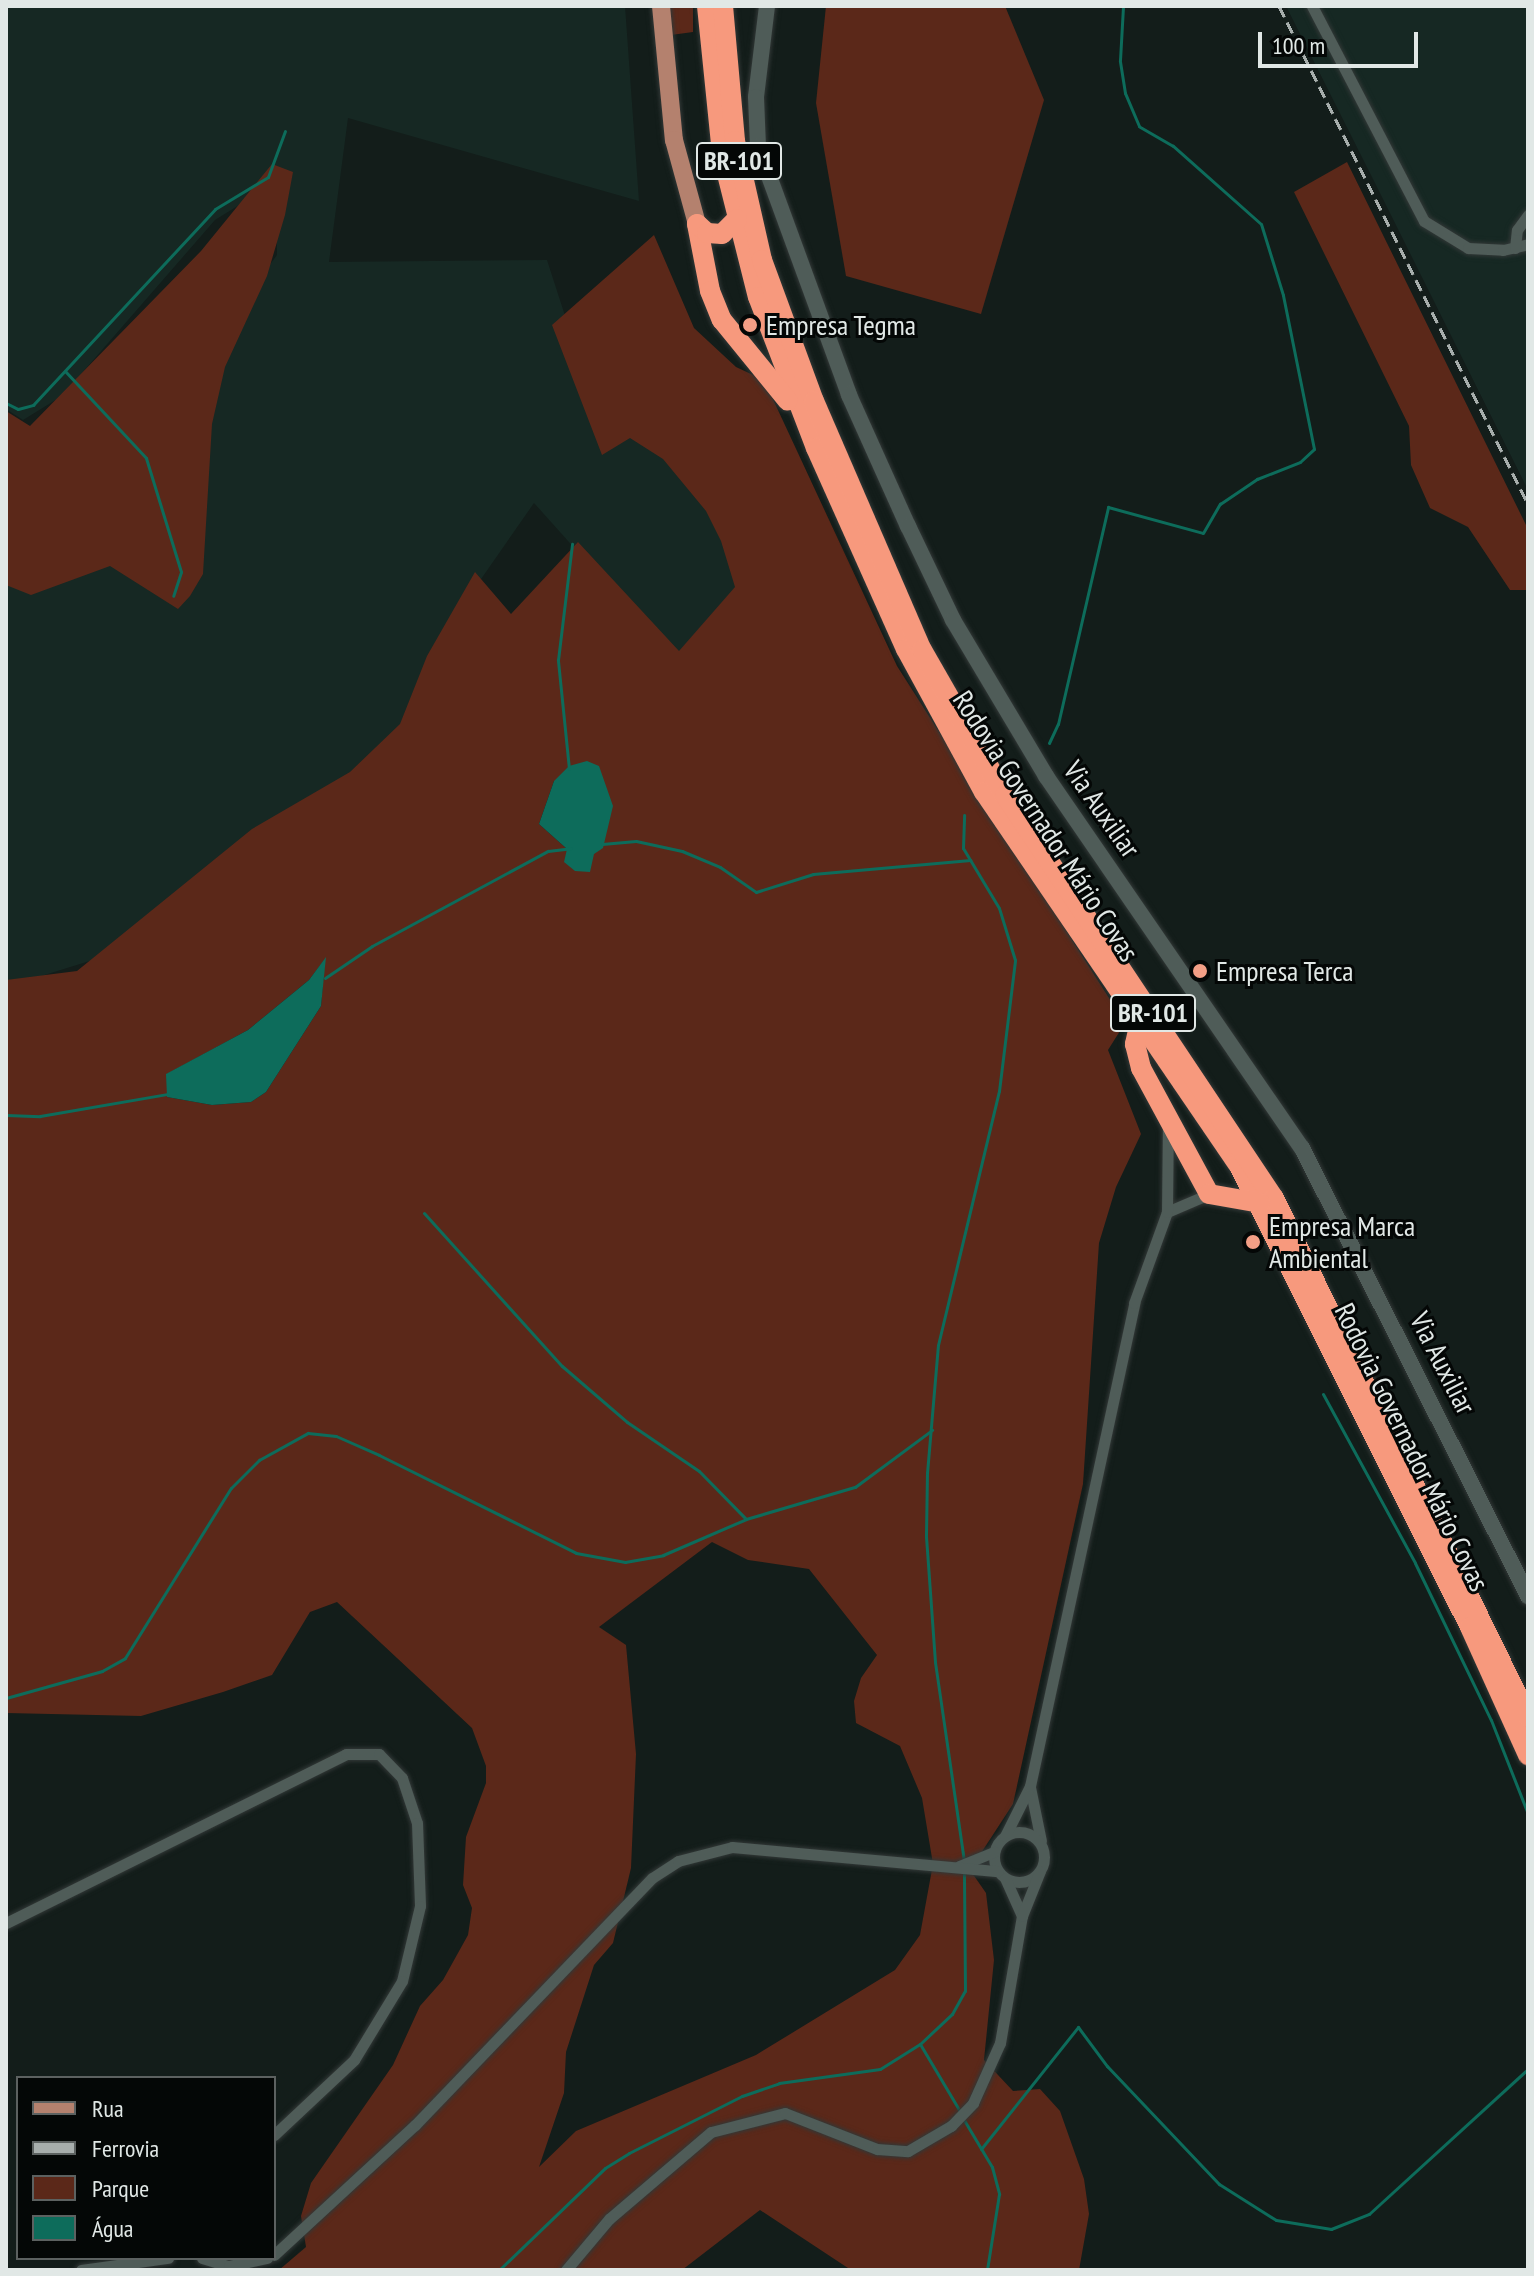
<!DOCTYPE html>
<html>
<head>
<meta charset="utf-8">
<style>
  body { margin:0 }
  #map { position:relative; width:1534px; height:2276px; overflow:hidden; background:#131d1a; font-family:"PT Sans Narrow",sans-serif }
  div>[style] { position:absolute }
  [style*='--x'] { left:calc(var(--x)*1px); top:calc(var(--y)*1px); width:calc(var(--w)*1px); rotate:calc(var(--a)*1deg) }
  .built>* { inset:0; background:#162823 }
  .green>* { inset:0; background:#5b2819 }
  .water>* { inset:0; background:#0d6c5b }
  .stream>* { height:3px; margin:-1.5px; padding:0 1.5px; transform-origin:1.5px; border-radius:1.5px; background:#0d6c5b }
  .roads { filter:drop-shadow(0 0 2px #323837) drop-shadow(0 0 2px #323837) }
  .street>* { height:11px; margin:-5.5px; padding:0 5.5px; transform-origin:5.5px; border-radius:5.5px; background:#4f5c58 }
  .street>.ring { margin:-5.5px; padding:0; box-sizing:content-box; background:none; border:11px solid #4f5c58; border-radius:50% }
  .secondary>* { height:16px; margin:-8px; padding:0 8px; transform-origin:8px; border-radius:8px; background:#4f5c58 }
  .primary>* { height:18px; margin:-9px; padding:0 9px; transform-origin:9px; border-radius:9px; background:#b4816e }
  .highway>* { height:20px; margin:-10px; padding:0 10px; transform-origin:10px; border-radius:10px; background:#f7997d }
  .rail>* { height:3px; margin-top:-1.5px; transform-origin:0; background:repeating-linear-gradient(90deg,#a7aeac 0 12px,transparent 0 18px) }
  .dots>* { width:22px; height:22px; translate:-50% -50%; box-sizing:border-box; border:4px solid #040706; border-radius:50% }
  span { translate:-50% -50%; white-space:nowrap; text-align:center; line-height:1.15; -webkit-text-stroke:6px #040706; paint-order:stroke }
  .shield-label span { padding:2px 6px; background:#040706; border:2px solid; border-radius:6px; -webkit-text-stroke-width:0 }
  .shield-label { font-size:26px; color:#e1e8e6; font-weight:700 }
  .poi-label { font-size:28px; color:#e1e8e6 }
  .left { translate:0 -50%; text-align:left }
  .street-label { font-size:28px; color:#e1e8e6 }
  .frame { position:absolute; inset:0; border:8px solid #e1e8e6; pointer-events:none }
  .legend { position:absolute; left:16px; top:2076px; width:260px; height:184px; box-sizing:border-box; background:#040706; border:2px solid #5c6160; margin:0; padding:10px 14px; list-style:none; font-size:24px; color:#e1e8e6 }
  .legend li { display:flex; align-items:center; gap:16px; height:40px }
  .legend b { width:40px; border:2px solid #5c6160 }
  .scale { position:absolute; left:1258px; top:32px; width:160px; height:36px; box-sizing:border-box; border:4px solid #e1e8e6; border-top:0; padding-left:10px; font-size:24px; line-height:28px; white-space:nowrap; color:#e1e8e6; -webkit-text-stroke:6px #040706; paint-order:stroke }
</style>
</head>
<body>
<div id="map">
  <div class="built">
    <div style="clip-path:polygon(6px 6px,625px 6px,639px 201px,348px 118px,329px 262px,547px 260px,604px 436px,636px 420px,711px 500px,759px 595px,680px 666px,534px 503px,440px 638px,397px 744px,96px 959px,6px 987px,6px 570px,212px 341px,277px 255px,276px 182px,215px 220px,62px 396px,23px 420px,6px 409px)"></div>
    <div style="clip-path:polygon(1286px 6px,1528px 6px,1528px 490px,1383px 199px)"></div>
  </div>
  <div class="green">
    <div style="clip-path:polygon(662px 6px,693px 6px,693px 32px,671px 35px)"></div>
    <div style="clip-path:polygon(826px 6px,1005px 6px,1044px 100px,981px 314px,846px 276px,816px 103px)"></div>
    <div style="clip-path:polygon(1347px 162px,1528px 529px,1528px 590px,1510px 590px,1468px 527px,1430px 508px,1411px 465px,1409px 426px,1294px 192px)"></div>
    <div style="clip-path:polygon(272px 164px,293px 172px,285px 215px,267px 276px,225px 367px,212px 424px,203px 574px,190px 596px,178px 609px,110px 566px,31px 595px,6px 585px,6px 411px,30px 426px,201px 251px)"></div>
    <div style="clip-path:polygon(evenodd,654px 235px,694px 328px,736px 367px,764px 380px,897px 666px,1125px 1023px,1108px 1050px,1141px 1134px,1116px 1187px,1099px 1243px,1083px 1484px,1013px 1804px,970px 1870px,986px 1893px,994px 1960px,984px 2060px,1013px 2091px,1040px 2089px,1060px 2111px,1084px 2179px,1089px 2214px,1079px 2270px,851px 2270px,760px 2210px,682px 2270px,279px 2270px,306px 2247px,301px 2216px,311px 2183px,393px 2065px,420px 2006px,443px 1980px,468px 1935px,472px 1908px,463px 1885px,466px 1837px,486px 1783px,486px 1766px,472px 1728px,337px 1602px,310px 1612px,272px 1675px,223px 1692px,141px 1716px,6px 1713px,6px 980px,77px 971px,252px 829px,350px 772px,400px 724px,427px 656px,475px 572px,511px 614px,578px 542px,679px 651px,735px 587px,721px 541px,706px 511px,663px 459px,630px 438px,602px 455px,552px 325px,654px 235px,554px 781px,575px 871px,567px 849px,539px 824px,554px 781px,654px 235px,325px 959px,321px 1006px,266px 1092px,251px 1102px,212px 1105px,167px 1097px,167px 1074px,248px 1030px,309px 980px,325px 959px,654px 235px,712px 1542px,748px 1560px,809px 1569px,877px 1655px,861px 1678px,854px 1701px,856px 1723px,900px 1746px,922px 1798px,933px 1864px,920px 1935px,895px 1970px,756px 2055px,576px 2131px,539px 2167px,564px 2093px,566px 2052px,594px 1965px,613px 1943px,631px 1868px,636px 1754px,626px 1645px,599px 1627px,712px 1542px)"></div>
  </div>
  <div class="water">
    <div style="clip-path:polygon(587px 761px,599px 766px,613px 806px,603px 848px,594px 854px,590px 872px,575px 871px,564px 862px,567px 849px,539px 824px,554px 781px,569px 766px)"></div>
    <div style="clip-path:polygon(326px 957px,321px 1006px,266px 1092px,251px 1102px,212px 1105px,167px 1097px,166px 1074px,248px 1030px,309px 980px)"></div>
  </div>
  <div class="stream">
    <div style="--x:65;--y:371;--w:119;--a:47"></div>
    <div style="--x:146;--y:458;--w:119;--a:72.9"></div>
    <div style="--x:181;--y:572;--w:25;--a:108"></div>
    <div style="--x:6;--y:403;--w:13;--a:27"></div>
    <div style="--x:18;--y:409;--w:16;--a:-15"></div>
    <div style="--x:33;--y:405;--w:267;--a:-47.1"></div>
    <div style="--x:215;--y:209;--w:62;--a:-31.1"></div>
    <div style="--x:268;--y:177;--w:49;--a:-69.7"></div>
    <div style="--x:1049;--y:743;--w:21;--a:-65"></div>
    <div style="--x:1058;--y:724;--w:223;--a:-77"></div>
    <div style="--x:1108;--y:507;--w:98;--a:15.3"></div>
    <div style="--x:1203;--y:533;--w:34;--a:-60"></div>
    <div style="--x:1220;--y:504;--w:45;--a:-34"></div>
    <div style="--x:1257;--y:479;--w:46;--a:-21.6"></div>
    <div style="--x:1300;--y:462;--w:19;--a:-43"></div>
    <div style="--x:1314;--y:449;--w:157;--a:-101.4"></div>
    <div style="--x:1283;--y:295;--w:74;--a:-107.2"></div>
    <div style="--x:1261;--y:224;--w:118;--a:-138.4"></div>
    <div style="--x:1173;--y:146;--w:39;--a:-150"></div>
    <div style="--x:1139;--y:126;--w:36;--a:-113"></div>
    <div style="--x:1125;--y:93;--w:33;--a:-99"></div>
    <div style="--x:1120;--y:60;--w:54;--a:-86.8"></div>
    <div style="--x:569;--y:769;--w:110;--a:-95.8"></div>
    <div style="--x:558;--y:660;--w:117;--a:-83.1"></div>
    <div style="--x:602;--y:844;--w:34;--a:-5"></div>
    <div style="--x:636;--y:841;--w:47;--a:12.3"></div>
    <div style="--x:682;--y:851;--w:41;--a:22.8"></div>
    <div style="--x:720;--y:867;--w:44;--a:34.8"></div>
    <div style="--x:756;--y:892;--w:60;--a:-17.5"></div>
    <div style="--x:813;--y:874;--w:158;--a:-5.1"></div>
    <div style="--x:325;--y:978;--w:57;--a:-34.2"></div>
    <div style="--x:372;--y:946;--w:200;--a:-28.4"></div>
    <div style="--x:548;--y:851;--w:23;--a:-7"></div>
    <div style="--x:6;--y:1115;--w:34;--a:2"></div>
    <div style="--x:40;--y:1116;--w:130;--a:-9.8"></div>
    <div style="--x:424;--y:1213;--w:206;--a:48"></div>
    <div style="--x:562;--y:1366;--w:86;--a:40.7"></div>
    <div style="--x:627;--y:1422;--w:87;--a:34.2"></div>
    <div style="--x:699;--y:1471;--w:67;--a:45.6"></div>
    <div style="--x:1323;--y:1394;--w:192;--a:61.4"></div>
    <div style="--x:1415;--y:1563;--w:174;--a:64.2"></div>
    <div style="--x:1491;--y:1720;--w:101;--a:68.5"></div>
    <div style="--x:6;--y:1698;--w:100;--a:-15.7"></div>
    <div style="--x:102;--y:1671;--w:26;--a:-29"></div>
    <div style="--x:125;--y:1658;--w:200;--a:-58.1"></div>
    <div style="--x:231;--y:1488;--w:40;--a:-45"></div>
    <div style="--x:259;--y:1460;--w:56;--a:-28.9"></div>
    <div style="--x:308;--y:1433;--w:28;--a:6"></div>
    <div style="--x:336;--y:1436;--w:47;--a:23.8"></div>
    <div style="--x:379;--y:1455;--w:220;--a:26.4"></div>
    <div style="--x:576;--y:1553;--w:50;--a:10.4"></div>
    <div style="--x:625;--y:1562;--w:39;--a:-10"></div>
    <div style="--x:663;--y:1555;--w:90;--a:-23.4"></div>
    <div style="--x:746;--y:1519;--w:114;--a:-16.4"></div>
    <div style="--x:855;--y:1487;--w:96;--a:-36.5"></div>
    <div style="--x:964;--y:1861;--w:201;--a:-98.3"></div>
    <div style="--x:935;--y:1662;--w:127;--a:-94.1"></div>
    <div style="--x:926;--y:1535;--w:62;--a:-89.1"></div>
    <div style="--x:927;--y:1473;--w:128;--a:-85.1"></div>
    <div style="--x:938;--y:1345;--w:261;--a:-76.5"></div>
    <div style="--x:999;--y:1091;--w:132;--a:-83"></div>
    <div style="--x:1015;--y:960;--w:54;--a:-107.1"></div>
    <div style="--x:999;--y:908;--w:70;--a:-121"></div>
    <div style="--x:963;--y:848;--w:33;--a:-88"></div>
    <div style="--x:920;--y:2044;--w:80;--a:59.3"></div>
    <div style="--x:964;--y:2120;--w:55;--a:59.2"></div>
    <div style="--x:992;--y:2167;--w:28;--a:75"></div>
    <div style="--x:999;--y:2194;--w:77;--a:99"></div>
    <div style="--x:981;--y:2149;--w:156;--a:-51.5"></div>
    <div style="--x:1078;--y:2027;--w:49;--a:53.4"></div>
    <div style="--x:1107;--y:2066;--w:163;--a:46.5"></div>
    <div style="--x:1219;--y:2184;--w:67;--a:32.3"></div>
    <div style="--x:1276;--y:2220;--w:56;--a:9.3"></div>
    <div style="--x:1331;--y:2229;--w:41;--a:-21.5"></div>
    <div style="--x:1369;--y:2214;--w:215;--a:-42.4"></div>
    <div style="--x:499;--y:2270;--w:147;--a:-43.9"></div>
    <div style="--x:605;--y:2168;--w:28;--a:-32"></div>
    <div style="--x:629;--y:2153;--w:127;--a:-26.8"></div>
    <div style="--x:742;--y:2096;--w:39;--a:-19"></div>
    <div style="--x:779;--y:2083;--w:102;--a:-7.9"></div>
    <div style="--x:880;--y:2069;--w:47;--a:-32"></div>
    <div style="--x:920;--y:2044;--w:44;--a:-43.2"></div>
    <div style="--x:952;--y:2014;--w:26;--a:-61"></div>
    <div style="--x:965;--y:1991;--w:119;--a:-90.5"></div>
  </div>
  <div class="roads">
    <div class="street">
      <div style="--x:1312;--y:6;--w:242;--a:62.5"></div>
      <div style="--x:1424;--y:221;--w:52;--a:31.5"></div>
      <div style="--x:1468;--y:248;--w:35;--a:3"></div>
      <div style="--x:1503;--y:250;--w:26;--a:-13"></div>
      <div style="--x:1515;--y:248;--w:18;--a:-84"></div>
      <div style="--x:1517;--y:230;--w:19;--a:-54"></div>
      <div style="--x:1167;--y:1212;--w:46;--a:-23.2"></div>
      <div style="--x:1030;--y:1787;--w:55;--a:78.5"></div>
      <div class="ring" style="left:994px;top:1832px;width:39px;height:39px"></div>
      <div style="--x:1005;--y:1836;--w:56;--a:-63.4"></div>
      <div style="--x:1030;--y:1786;--w:494;--a:-77.8"></div>
      <div style="--x:1134;--y:1303;--w:97;--a:-70.1"></div>
      <div style="--x:1167;--y:1212;--w:89;--a:-89.4"></div>
      <div style="--x:959;--y:1866;--w:38;--a:-22"></div>
      <div style="--x:1005;--y:1878;--w:42;--a:65.9"></div>
      <div style="--x:6;--y:1923;--w:380;--a:-26.4"></div>
      <div style="--x:346;--y:1754;--w:33;--a:0"></div>
      <div style="--x:379;--y:1754;--w:33;--a:46"></div>
      <div style="--x:402;--y:1778;--w:47;--a:71.6"></div>
      <div style="--x:417;--y:1823;--w:83;--a:87.9"></div>
      <div style="--x:420;--y:1906;--w:77;--a:103.5"></div>
      <div style="--x:402;--y:1981;--w:92;--a:121.3"></div>
      <div style="--x:354;--y:2060;--w:110;--a:136.8"></div>
      <div style="--x:274;--y:2255;--w:192;--a:-42.7"></div>
      <div style="--x:415;--y:2125;--w:342;--a:-46.2"></div>
      <div style="--x:652;--y:1878;--w:31;--a:-33"></div>
      <div style="--x:678;--y:1861;--w:56;--a:-14.5"></div>
      <div style="--x:732;--y:1847;--w:267;--a:5.2"></div>
      <div style="--x:202;--y:2258;--w:28;--a:17"></div>
      <div style="--x:229;--y:2266;--w:39;--a:-12"></div>
      <div style="--x:81;--y:2270;--w:88;--a:-7.9"></div>
      <div style="--x:566;--y:2270;--w:67;--a:-49.9"></div>
      <div style="--x:609;--y:2219;--w:134;--a:-40.5"></div>
      <div style="--x:711;--y:2132;--w:76;--a:-14.4"></div>
      <div style="--x:785;--y:2113;--w:99;--a:21.4"></div>
      <div style="--x:877;--y:2149;--w:31;--a:4"></div>
      <div style="--x:908;--y:2151;--w:50;--a:-30.2"></div>
      <div style="--x:951;--y:2126;--w:32;--a:-46"></div>
      <div style="--x:973;--y:2103;--w:66;--a:-65.8"></div>
      <div style="--x:1000;--y:2043;--w:129;--a:-80.2"></div>
      <div style="--x:1022;--y:1916;--w:48;--a:-68.2"></div>
    </div>
    <div class="secondary">
      <div style="--x:767;--y:6;--w:92;--a:96.9"></div>
      <div style="--x:756;--y:97;--w:49;--a:87.7"></div>
      <div style="--x:758;--y:146;--w:265;--a:69.9"></div>
      <div style="--x:849;--y:395;--w:144;--a:65.8"></div>
      <div style="--x:908;--y:526;--w:104;--a:64.4"></div>
      <div style="--x:953;--y:620;--w:182;--a:59.2"></div>
      <div style="--x:1046;--y:776;--w:452;--a:55.5"></div>
      <div style="--x:1302;--y:1148;--w:502;--a:63.23"></div>
    </div>
    <div class="primary">
      <div style="--x:661;--y:6;--w:135;--a:84.5"></div>
      <div style="--x:674;--y:140;--w:87;--a:74.7"></div>
    </div>
    <div class="highway">
      <div style="--x:707;--y:6;--w:149;--a:84.2"></div>
      <div style="--x:722;--y:154;--w:147;--a:75.9"></div>
      <div style="--x:758;--y:297;--w:162;--a:69"></div>
      <div style="--x:816;--y:448;--w:220;--a:65.9"></div>
      <div style="--x:906;--y:649;--w:163;--a:61.4"></div>
      <div style="--x:984;--y:792;--w:450;--a:55.7"></div>
      <div style="--x:1238;--y:1164;--w:518;--a:63.39"></div>
      <div style="--x:1470;--y:1627;--w:141;--a:65.6"></div>
      <div style="--x:723;--y:6;--w:136;--a:84.9"></div>
      <div style="--x:735;--y:141;--w:122;--a:77.2"></div>
      <div style="--x:762;--y:260;--w:150;--a:69.8"></div>
      <div style="--x:814;--y:401;--w:271;--a:66.6"></div>
      <div style="--x:922;--y:650;--w:167;--a:60.2"></div>
      <div style="--x:1005;--y:795;--w:485;--a:56.3"></div>
      <div style="--x:1274;--y:1198;--w:578;--a:63.92"></div>
      <div style="--x:697;--y:224;--w:68;--a:79"></div>
      <div style="--x:710;--y:291;--w:31;--a:68"></div>
      <div style="--x:722;--y:320;--w:104;--a:50.8"></div>
      <div style="--x:697;--y:224;--w:13;--a:42"></div>
      <div style="--x:707;--y:233;--w:15;--a:4"></div>
      <div style="--x:722;--y:234;--w:21;--a:-45"></div>
      <div style="--x:1140;--y:1022;--w:23;--a:103"></div>
      <div style="--x:1135;--y:1044;--w:25;--a:76"></div>
      <div style="--x:1141;--y:1068;--w:143;--a:61.6"></div>
      <div style="--x:1209;--y:1194;--w:52;--a:10"></div>
    </div>
  </div>
  <div class="rail">
    <div style="--x:1279;--y:6;--w:557;--a:63.43"></div>
  </div>
  <div class="dots">
    <div style="left:750px;top:325px;background:#f39f86"></div>
    <div style="left:1200px;top:971px;background:#f39f86"></div>
    <div style="left:1253px;top:1242px;background:#f39f86"></div>
  </div>
  <div class="shield-label">
    <span style="left:739px;top:161px">BR-101</span>
    <span style="left:1153px;top:1013px">BR-101</span>
  </div>
  <div class="poi-label">
    <span class="left" style="left:766px;top:325px">Empresa Tegma</span>
    <span class="left" style="left:1216px;top:971px">Empresa Terca</span>
    <span class="left" style="left:1269px;top:1242px">Empresa Marca<br>Ambiental</span>
  </div>
  <div class="street-label">
    <span style="left:1102px;top:809px;rotate:55deg">Via Auxiliar</span>
    <span style="left:1046px;top:826px;rotate:57deg">Rodovia Governador Mário Covas</span>
    <span style="left:1443px;top:1363px;rotate:63deg">Via Auxiliar</span>
    <span style="left:1412px;top:1447px;rotate:64deg">Rodovia Governador Mário Covas</span>
  </div>
  <div class="frame"></div>
  <ul class="legend">
  <li><b style="height:10px;background:#b4816e"></b>Rua</li>
  <li><b style="height:10px;background:#a7aeac"></b>Ferrovia</li>
  <li><b style="height:22px;background:#5b2819"></b>Parque</li>
  <li><b style="height:22px;background:#0d6c5b"></b>Água</li>
  </ul>
  <div class="scale">100 m</div>
</div>
</body>
</html>
